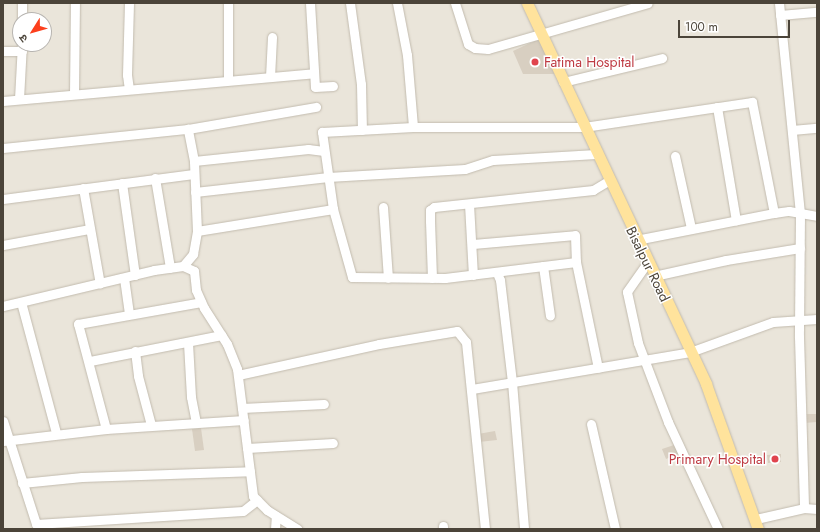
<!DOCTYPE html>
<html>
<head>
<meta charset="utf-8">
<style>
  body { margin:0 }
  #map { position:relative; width:820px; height:532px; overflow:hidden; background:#f6f3ec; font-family:Jost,"Noto Sans Devanagari",sans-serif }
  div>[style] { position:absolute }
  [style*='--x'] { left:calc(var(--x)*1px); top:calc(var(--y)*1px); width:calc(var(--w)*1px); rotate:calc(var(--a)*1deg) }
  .residential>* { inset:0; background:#eae5da }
  .building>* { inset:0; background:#d8cfc1 }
  .roads { filter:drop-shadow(0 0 1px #c2bbae) drop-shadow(0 0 1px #c2bbae) }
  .minor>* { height:9px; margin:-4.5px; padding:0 4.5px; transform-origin:4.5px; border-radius:4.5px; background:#fff }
  .major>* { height:11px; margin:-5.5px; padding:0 5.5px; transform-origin:5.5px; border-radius:5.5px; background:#ffe39c }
  .dots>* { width:11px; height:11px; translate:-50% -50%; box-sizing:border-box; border:2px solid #fff; border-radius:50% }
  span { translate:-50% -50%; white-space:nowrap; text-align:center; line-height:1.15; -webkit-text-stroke:3px #fff; paint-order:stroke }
  .health-label { font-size:14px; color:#be3a42 }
  .left { translate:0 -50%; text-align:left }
  .right { translate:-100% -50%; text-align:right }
  .street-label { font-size:14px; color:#4b4439 }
  .frame { position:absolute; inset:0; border:4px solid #4b4439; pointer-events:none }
  .north { position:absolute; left:12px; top:12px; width:40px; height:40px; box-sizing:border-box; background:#fff; border:1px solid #b7b4b0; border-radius:50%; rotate:233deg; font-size:11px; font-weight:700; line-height:16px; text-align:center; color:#4b4439 }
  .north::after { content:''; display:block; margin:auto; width:14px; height:18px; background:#fc3f1d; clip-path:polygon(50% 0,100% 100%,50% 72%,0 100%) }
  .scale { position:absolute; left:678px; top:20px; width:112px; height:18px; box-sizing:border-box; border:2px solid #4b4439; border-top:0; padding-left:5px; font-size:12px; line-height:14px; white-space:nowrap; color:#4b4439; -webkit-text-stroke:3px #fff; paint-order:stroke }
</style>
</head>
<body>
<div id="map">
  <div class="residential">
    <div style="clip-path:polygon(evenodd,3px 3px,817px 3px,817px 529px,3px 529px,3px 3px,20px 20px,44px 20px,44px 44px,20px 44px,20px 20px)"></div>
  </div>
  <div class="building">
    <div style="clip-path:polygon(539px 39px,555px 74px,523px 74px,513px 51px)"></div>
    <div style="clip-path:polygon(804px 414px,817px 414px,817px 422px,804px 423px)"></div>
    <div style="clip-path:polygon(201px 428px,204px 450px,195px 451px,192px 429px)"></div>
    <div style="clip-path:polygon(495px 431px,497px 440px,479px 442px,478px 434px)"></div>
    <div style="clip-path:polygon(677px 444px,680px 453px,666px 459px,662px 449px)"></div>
    <div style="clip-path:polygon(781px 454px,781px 462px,768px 463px,767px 455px)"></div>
  </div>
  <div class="roads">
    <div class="minor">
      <div style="--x:129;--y:3;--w:72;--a:91.6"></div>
      <div style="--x:127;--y:75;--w:14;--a:82"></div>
      <div style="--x:228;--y:3;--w:77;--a:90"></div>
      <div style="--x:310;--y:3;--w:84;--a:86.6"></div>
      <div style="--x:315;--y:87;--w:18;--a:-3"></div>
      <div style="--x:350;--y:3;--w:82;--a:82.3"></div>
      <div style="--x:361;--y:84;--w:46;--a:88.8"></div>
      <div style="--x:397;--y:3;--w:53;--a:79.1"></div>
      <div style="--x:407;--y:55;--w:72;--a:85.2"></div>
      <div style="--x:455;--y:3;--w:43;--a:72.4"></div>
      <div style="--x:468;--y:44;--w:8;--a:30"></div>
      <div style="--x:475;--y:48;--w:13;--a:4"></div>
      <div style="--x:488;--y:49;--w:166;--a:-16"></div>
      <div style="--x:779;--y:3;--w:212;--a:84.3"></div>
      <div style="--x:800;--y:214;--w:123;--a:90.5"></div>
      <div style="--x:799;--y:337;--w:171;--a:88.3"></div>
      <div style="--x:780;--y:15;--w:37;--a:-5"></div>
      <div style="--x:22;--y:20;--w:17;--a:-90"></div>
      <div style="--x:3;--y:51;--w:19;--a:0"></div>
      <div style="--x:270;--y:77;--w:40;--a:-87.1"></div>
      <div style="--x:563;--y:82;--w:102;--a:-13.6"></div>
      <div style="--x:74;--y:94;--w:91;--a:-89.4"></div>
      <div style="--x:19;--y:99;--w:55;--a:-86.9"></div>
      <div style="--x:3;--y:101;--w:312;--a:-5.1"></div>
      <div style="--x:717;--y:107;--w:115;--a:80.5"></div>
      <div style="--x:792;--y:130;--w:25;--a:-5"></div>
      <div style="--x:3;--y:148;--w:186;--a:-5.9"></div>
      <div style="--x:188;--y:129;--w:130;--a:-9.8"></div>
      <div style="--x:675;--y:156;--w:74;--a:77.5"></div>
      <div style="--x:194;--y:161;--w:115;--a:-6"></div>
      <div style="--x:308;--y:149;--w:16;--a:7"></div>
      <div style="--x:155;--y:178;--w:91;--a:80.5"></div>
      <div style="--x:122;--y:183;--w:93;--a:82"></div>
      <div style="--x:83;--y:188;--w:97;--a:80"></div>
      <div style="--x:195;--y:192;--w:134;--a:-6.4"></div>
      <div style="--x:328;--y:177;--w:137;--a:-3.3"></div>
      <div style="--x:465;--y:169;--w:29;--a:-18"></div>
      <div style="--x:493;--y:160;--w:103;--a:-3.3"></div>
      <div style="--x:3;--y:199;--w:192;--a:-7.5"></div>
      <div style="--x:469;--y:204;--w:71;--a:86.8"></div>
      <div style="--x:383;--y:207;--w:71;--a:86"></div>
      <div style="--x:197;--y:231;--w:138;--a:-9.2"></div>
      <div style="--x:636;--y:240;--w:141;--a:-11.1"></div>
      <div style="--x:774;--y:213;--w:15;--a:-8"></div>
      <div style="--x:789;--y:211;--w:28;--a:10"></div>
      <div style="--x:473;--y:244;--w:102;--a:-5"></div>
      <div style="--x:575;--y:235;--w:27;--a:88"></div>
      <div style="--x:576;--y:262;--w:108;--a:78.3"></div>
      <div style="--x:3;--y:245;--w:87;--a:-10.5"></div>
      <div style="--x:576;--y:262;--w:132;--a:173"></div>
      <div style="--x:445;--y:278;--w:93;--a:-179.4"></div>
      <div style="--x:352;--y:277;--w:71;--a:-105.6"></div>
      <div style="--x:333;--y:209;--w:78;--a:-98.1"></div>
      <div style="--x:322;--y:132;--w:91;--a:-3.1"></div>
      <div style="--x:413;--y:127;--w:171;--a:0"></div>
      <div style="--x:584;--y:127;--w:170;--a:-8.5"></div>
      <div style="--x:752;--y:102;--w:113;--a:78.8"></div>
      <div style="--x:647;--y:263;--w:35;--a:125"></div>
      <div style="--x:627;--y:292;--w:52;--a:77.8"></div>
      <div style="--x:638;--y:343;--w:85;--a:69.2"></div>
      <div style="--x:668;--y:422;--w:118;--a:65"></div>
      <div style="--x:183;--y:266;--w:16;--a:-50"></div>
      <div style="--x:193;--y:254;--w:23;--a:-80"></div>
      <div style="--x:197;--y:231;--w:70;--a:-92.5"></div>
      <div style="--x:194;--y:161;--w:33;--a:-101"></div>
      <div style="--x:543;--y:266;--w:50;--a:82"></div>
      <div style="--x:497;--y:273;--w:8;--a:67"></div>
      <div style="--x:500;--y:280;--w:103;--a:83.3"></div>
      <div style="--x:512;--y:382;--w:147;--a:85.3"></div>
      <div style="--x:654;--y:276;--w:74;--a:-12.5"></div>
      <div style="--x:726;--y:260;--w:75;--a:-9.2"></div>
      <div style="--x:124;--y:278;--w:35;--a:82"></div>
      <div style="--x:432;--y:278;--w:57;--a:-92"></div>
      <div style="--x:430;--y:221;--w:11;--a:-90"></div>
      <div style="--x:430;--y:210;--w:5;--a:-37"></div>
      <div style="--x:434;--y:207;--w:160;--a:-6.1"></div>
      <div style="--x:593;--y:190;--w:17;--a:-31"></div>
      <div style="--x:21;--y:302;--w:136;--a:75"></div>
      <div style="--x:3;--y:306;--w:155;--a:-13.4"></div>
      <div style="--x:154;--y:270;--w:29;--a:-8"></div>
      <div style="--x:183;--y:266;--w:12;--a:24"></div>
      <div style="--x:194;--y:271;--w:19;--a:84"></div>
      <div style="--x:196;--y:290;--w:20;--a:66"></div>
      <div style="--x:204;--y:308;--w:43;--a:57.4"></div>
      <div style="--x:227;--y:344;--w:27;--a:68"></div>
      <div style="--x:237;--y:369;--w:128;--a:82.8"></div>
      <div style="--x:253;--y:496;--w:20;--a:45"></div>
      <div style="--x:267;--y:510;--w:36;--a:32"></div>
      <div style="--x:188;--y:343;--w:54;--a:86.8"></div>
      <div style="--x:191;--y:397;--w:25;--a:79"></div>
      <div style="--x:135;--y:351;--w:25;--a:83"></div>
      <div style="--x:138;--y:376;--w:51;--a:75.1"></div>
      <div style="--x:90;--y:361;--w:134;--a:-11.2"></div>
      <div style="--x:238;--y:375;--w:144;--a:-12.4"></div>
      <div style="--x:379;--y:344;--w:79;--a:-9.5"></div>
      <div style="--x:457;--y:331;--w:14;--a:51"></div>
      <div style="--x:466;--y:342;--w:188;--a:84.2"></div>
      <div style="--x:472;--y:389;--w:221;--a:-9.6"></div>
      <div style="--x:690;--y:352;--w:88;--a:-19.9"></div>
      <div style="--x:773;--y:322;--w:44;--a:-3.9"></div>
      <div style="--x:242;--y:408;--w:82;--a:-2.8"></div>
      <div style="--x:3;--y:421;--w:108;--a:72.2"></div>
      <div style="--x:36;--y:524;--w:207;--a:-3.6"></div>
      <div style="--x:243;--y:511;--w:18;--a:-38"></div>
      <div style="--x:591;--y:424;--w:108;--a:77.1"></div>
      <div style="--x:106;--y:429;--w:109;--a:-104.9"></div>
      <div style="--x:78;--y:324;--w:125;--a:-10.1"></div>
      <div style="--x:3;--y:441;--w:104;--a:-6.6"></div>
      <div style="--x:106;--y:429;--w:138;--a:-3.7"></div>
      <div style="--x:247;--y:448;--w:86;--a:-3.3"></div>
      <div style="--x:22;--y:483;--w:60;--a:-5.7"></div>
      <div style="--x:82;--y:477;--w:168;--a:-2"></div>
      <div style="--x:756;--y:519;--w:49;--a:-12.9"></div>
      <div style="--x:804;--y:508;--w:13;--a:4"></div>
      <div style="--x:443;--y:526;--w:3;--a:90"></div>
      <div style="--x:275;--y:529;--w:13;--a:-86"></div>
    </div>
    <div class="major">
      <div style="--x:527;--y:3;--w:421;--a:64.8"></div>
      <div style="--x:706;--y:384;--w:154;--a:70.3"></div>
    </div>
  </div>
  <div class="dots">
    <div style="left:535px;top:62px;background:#e0444e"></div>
    <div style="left:775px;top:459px;background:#e0444e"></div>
  </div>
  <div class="health-label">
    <span class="left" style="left:544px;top:62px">Fatima Hospital</span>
    <span class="right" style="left:766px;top:459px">Primary Hospital</span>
  </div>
  <div class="street-label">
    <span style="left:648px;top:264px;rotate:64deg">Bisalpur Road</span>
  </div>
  <div class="frame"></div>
  <div class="north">उ</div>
  <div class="scale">100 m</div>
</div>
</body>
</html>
